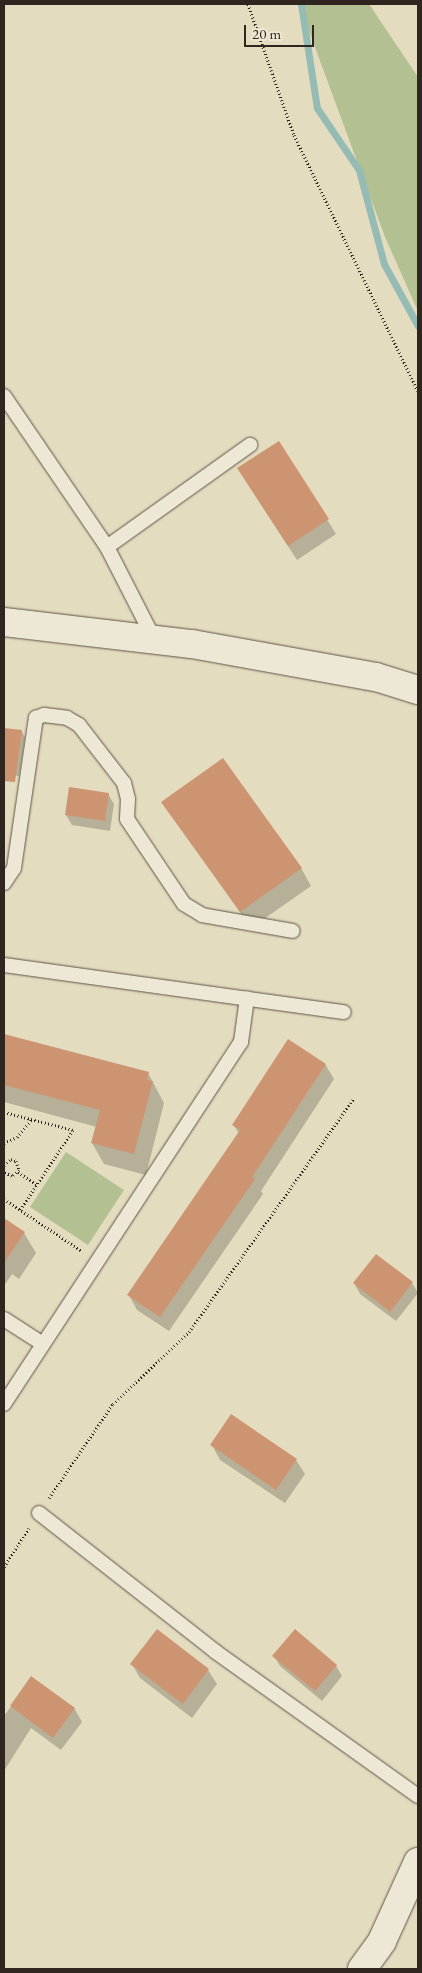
<!DOCTYPE html>
<html>
<head>
<meta charset="utf-8">
<style>
  body { margin:0 }
  #map { position:relative; width:422px; height:1973px; overflow:hidden; background:#e4dcbf; font-family:"EB Garamond",serif }
  div>[style] { position:absolute }
  [style*='--x'] { left:calc(var(--x)*1px); top:calc(var(--y)*1px); width:calc(var(--w)*1px); rotate:calc(var(--a)*1deg) }
  .green>* { inset:0; background:#b3c092 }
  .shadow>* { inset:0; background:#0003 }
  .stream>* { height:7px; margin:-3.5px; padding:0 3.5px; transform-origin:3.5px; border-radius:3.5px; background:#95bbb5 }
  .building>* { inset:0; background:#cd9472 }
  .path>* { height:3px; margin-top:-1.5px; transform-origin:0; background:repeating-linear-gradient(90deg,#31251f 0 1px,transparent 0 3.5px) }
  .roads { filter:drop-shadow(0 0 1px #5e5347) drop-shadow(0 0 1px #5e5347) }
  .service>* { height:14px; margin:-7px; padding:0 7px; transform-origin:7px; border-radius:7px; background:#ede8d5 }
  .minor>* { height:28px; margin:-14px; padding:0 14px; transform-origin:14px; border-radius:14px; background:#ede8d5 }
  .tertiary>* { height:28px; margin:-14px; padding:0 14px; transform-origin:14px; border-radius:14px; background:#ede8d5 }
  span { translate:-50% -50%; white-space:nowrap; text-align:center; line-height:1.15; -webkit-text-stroke:5px #ede8d5; paint-order:stroke }
  .frame { position:absolute; inset:0; border:5px solid #31251f; pointer-events:none }
  .scale { position:absolute; left:244px; top:25px; width:70px; height:22px; box-sizing:border-box; border:2px solid #31251f; border-top:0; padding-left:6px; font-size:15px; line-height:18px; white-space:nowrap; color:#31251f; -webkit-text-stroke:4px #ede8d5; paint-order:stroke }
</style>
</head>
<body>
<div id="map">
  <div class="green">
    <div style="clip-path:polygon(299px 4px,369px 4px,418px 77px,418px 311px,385px 237px)"></div>
    <div style="clip-path:polygon(66px 1152px,124px 1190px,88px 1245px,30px 1207px)"></div>
  </div>
  <div class="shadow">
    <div style="clip-path:polygon(279px 442px,336px 534px,297px 560px,247px 483px)"></div>
    <div style="clip-path:polygon(4px 729px,22px 732px,25px 737px,19px 776px,4px 774px)"></div>
    <div style="clip-path:polygon(108px 794px,114px 804px,110px 831px,72px 825px,66px 815px)"></div>
    <div style="clip-path:polygon(163px 802px,301px 868px,311px 886px,251px 928px)"></div>
    <div style="clip-path:polygon(4px 1035px,148px 1073px,164px 1103px,146px 1175px,104px 1164px,92px 1143px,97px 1127px,4px 1102px)"></div>
    <div style="clip-path:polygon(325px 1064px,334px 1079px,261px 1191px,263px 1194px,169px 1331px,137px 1310px,129px 1295px,239px 1134px,234px 1125px)"></div>
    <div style="clip-path:polygon(4px 1219px,24px 1233px,36px 1253px,19px 1279px,12px 1274px,4px 1286px)"></div>
    <div style="clip-path:polygon(354px 1283px,412px 1283px,418px 1293px,396px 1321px,360px 1294px)"></div>
    <div style="clip-path:polygon(212px 1445px,296px 1460px,305px 1474px,285px 1503px,220px 1460px)"></div>
    <div style="clip-path:polygon(274px 1656px,336px 1666px,342px 1676px,322px 1701px,280px 1666px)"></div>
    <div style="clip-path:polygon(132px 1664px,208px 1670px,217px 1684px,192px 1718px,140px 1678px)"></div>
    <div style="clip-path:polygon(32px 1678px,74px 1708px,82px 1722px,61px 1750px,31px 1728px,4px 1771px,4px 1716px)"></div>
  </div>
  <div class="stream">
    <div style="--x:301;--y:4;--w:105;--a:81.3"></div>
    <div style="--x:317;--y:108;--w:75;--a:55.9"></div>
    <div style="--x:359;--y:170;--w:97;--a:75.1"></div>
    <div style="--x:384;--y:264;--w:71;--a:61.3"></div>
  </div>
  <div class="building">
    <div style="clip-path:polygon(279px 441px,329px 519px,288px 546px,237px 468px)"></div>
    <div style="clip-path:polygon(4px 728px,22px 730px,15px 782px,4px 781px)"></div>
    <div style="clip-path:polygon(223px 758px,302px 868px,240px 912px,161px 802px)"></div>
    <div style="clip-path:polygon(69px 787px,109px 793px,105px 821px,65px 815px)"></div>
    <div style="clip-path:polygon(4px 1034px,149px 1072px,147px 1080px,153px 1081px,134px 1154px,91px 1143px,100px 1110px,4px 1085px)"></div>
    <div style="clip-path:polygon(288px 1039px,326px 1064px,252px 1177px,255px 1179px,160px 1317px,127px 1295px,240px 1130px,232px 1125px)"></div>
    <div style="clip-path:polygon(4px 1218px,25px 1232px,4px 1263px)"></div>
    <div style="clip-path:polygon(376px 1254px,413px 1282px,390px 1312px,353px 1283px)"></div>
    <div style="clip-path:polygon(231px 1414px,297px 1459px,276px 1490px,210px 1445px)"></div>
    <div style="clip-path:polygon(157px 1629px,209px 1669px,183px 1704px,130px 1664px)"></div>
    <div style="clip-path:polygon(295px 1629px,337px 1665px,315px 1691px,272px 1656px)"></div>
    <div style="clip-path:polygon(31px 1676px,75px 1708px,53px 1738px,10px 1706px)"></div>
  </div>
  <div class="path">
    <div style="--x:248;--y:4;--w:139;--a:70.7"></div>
    <div style="--x:294;--y:135;--w:284;--a:64.2"></div>
    <div style="--x:4;--y:1112;--w:71;--a:14.6"></div>
    <div style="--x:73;--y:1130;--w:96;--a:123.5"></div>
    <div style="--x:4;--y:1143;--w:14;--a:-25"></div>
    <div style="--x:17;--y:1137;--w:23;--a:-50"></div>
    <div style="--x:4;--y:1165;--w:9;--a:-41"></div>
    <div style="--x:11;--y:1159;--w:5;--a:22"></div>
    <div style="--x:16;--y:1161;--w:9;--a:72"></div>
    <div style="--x:19;--y:1170;--w:9;--a:139"></div>
    <div style="--x:12;--y:1176;--w:9;--a:-153"></div>
    <div style="--x:18;--y:1172;--w:23;--a:34"></div>
    <div style="--x:4;--y:1199;--w:94;--a:33.7"></div>
    <div style="--x:49;--y:1498;--w:114;--a:-55.8"></div>
    <div style="--x:113;--y:1404;--w:105;--a:-43.5"></div>
    <div style="--x:189;--y:1332;--w:286;--a:-54.8"></div>
    <div style="--x:4;--y:1567;--w:46;--a:-57.3"></div>
  </div>
  <div class="roads">
    <div class="service">
      <div style="--x:4;--y:396;--w:183;--a:55.7"></div>
      <div style="--x:107;--y:547;--w:103;--a:62.9"></div>
      <div style="--x:107;--y:547;--w:176;--a:-35.5"></div>
      <div style="--x:4;--y:883;--w:18;--a:-56"></div>
      <div style="--x:14;--y:868;--w:152;--a:-81.7"></div>
      <div style="--x:36;--y:718;--w:9;--a:-21"></div>
      <div style="--x:44;--y:715;--w:23;--a:7"></div>
      <div style="--x:67;--y:718;--w:14;--a:30"></div>
      <div style="--x:79;--y:725;--w:73;--a:52.2"></div>
      <div style="--x:124;--y:783;--w:16;--a:76"></div>
      <div style="--x:128;--y:799;--w:20;--a:93"></div>
      <div style="--x:127;--y:819;--w:102;--a:56.2"></div>
      <div style="--x:184;--y:904;--w:21;--a:31"></div>
      <div style="--x:202;--y:915;--w:92;--a:10"></div>
      <div style="--x:4;--y:965;--w:343;--a:7.9"></div>
      <div style="--x:4;--y:1319;--w:46;--a:32.7"></div>
      <div style="--x:4;--y:1404;--w:433;--a:-56.8"></div>
      <div style="--x:241;--y:1042;--w:44;--a:-82.2"></div>
      <div style="--x:39;--y:1513;--w:225;--a:38.1"></div>
      <div style="--x:216;--y:1652;--w:248;--a:35.5"></div>
    </div>
    <div class="minor">
      <div style="--x:362;--y:1969;--w:34;--a:-54"></div>
      <div style="--x:382;--y:1941;--w:87;--a:-65.5"></div>
    </div>
    <div class="tertiary">
      <div style="--x:4;--y:622;--w:189;--a:6.7"></div>
      <div style="--x:192;--y:644;--w:187;--a:10.2"></div>
      <div style="--x:376;--y:677;--w:44;--a:17.2"></div>
    </div>
  </div>
  <div class="frame"></div>
  <div class="scale">20 m</div>
</div>
</body>
</html>
